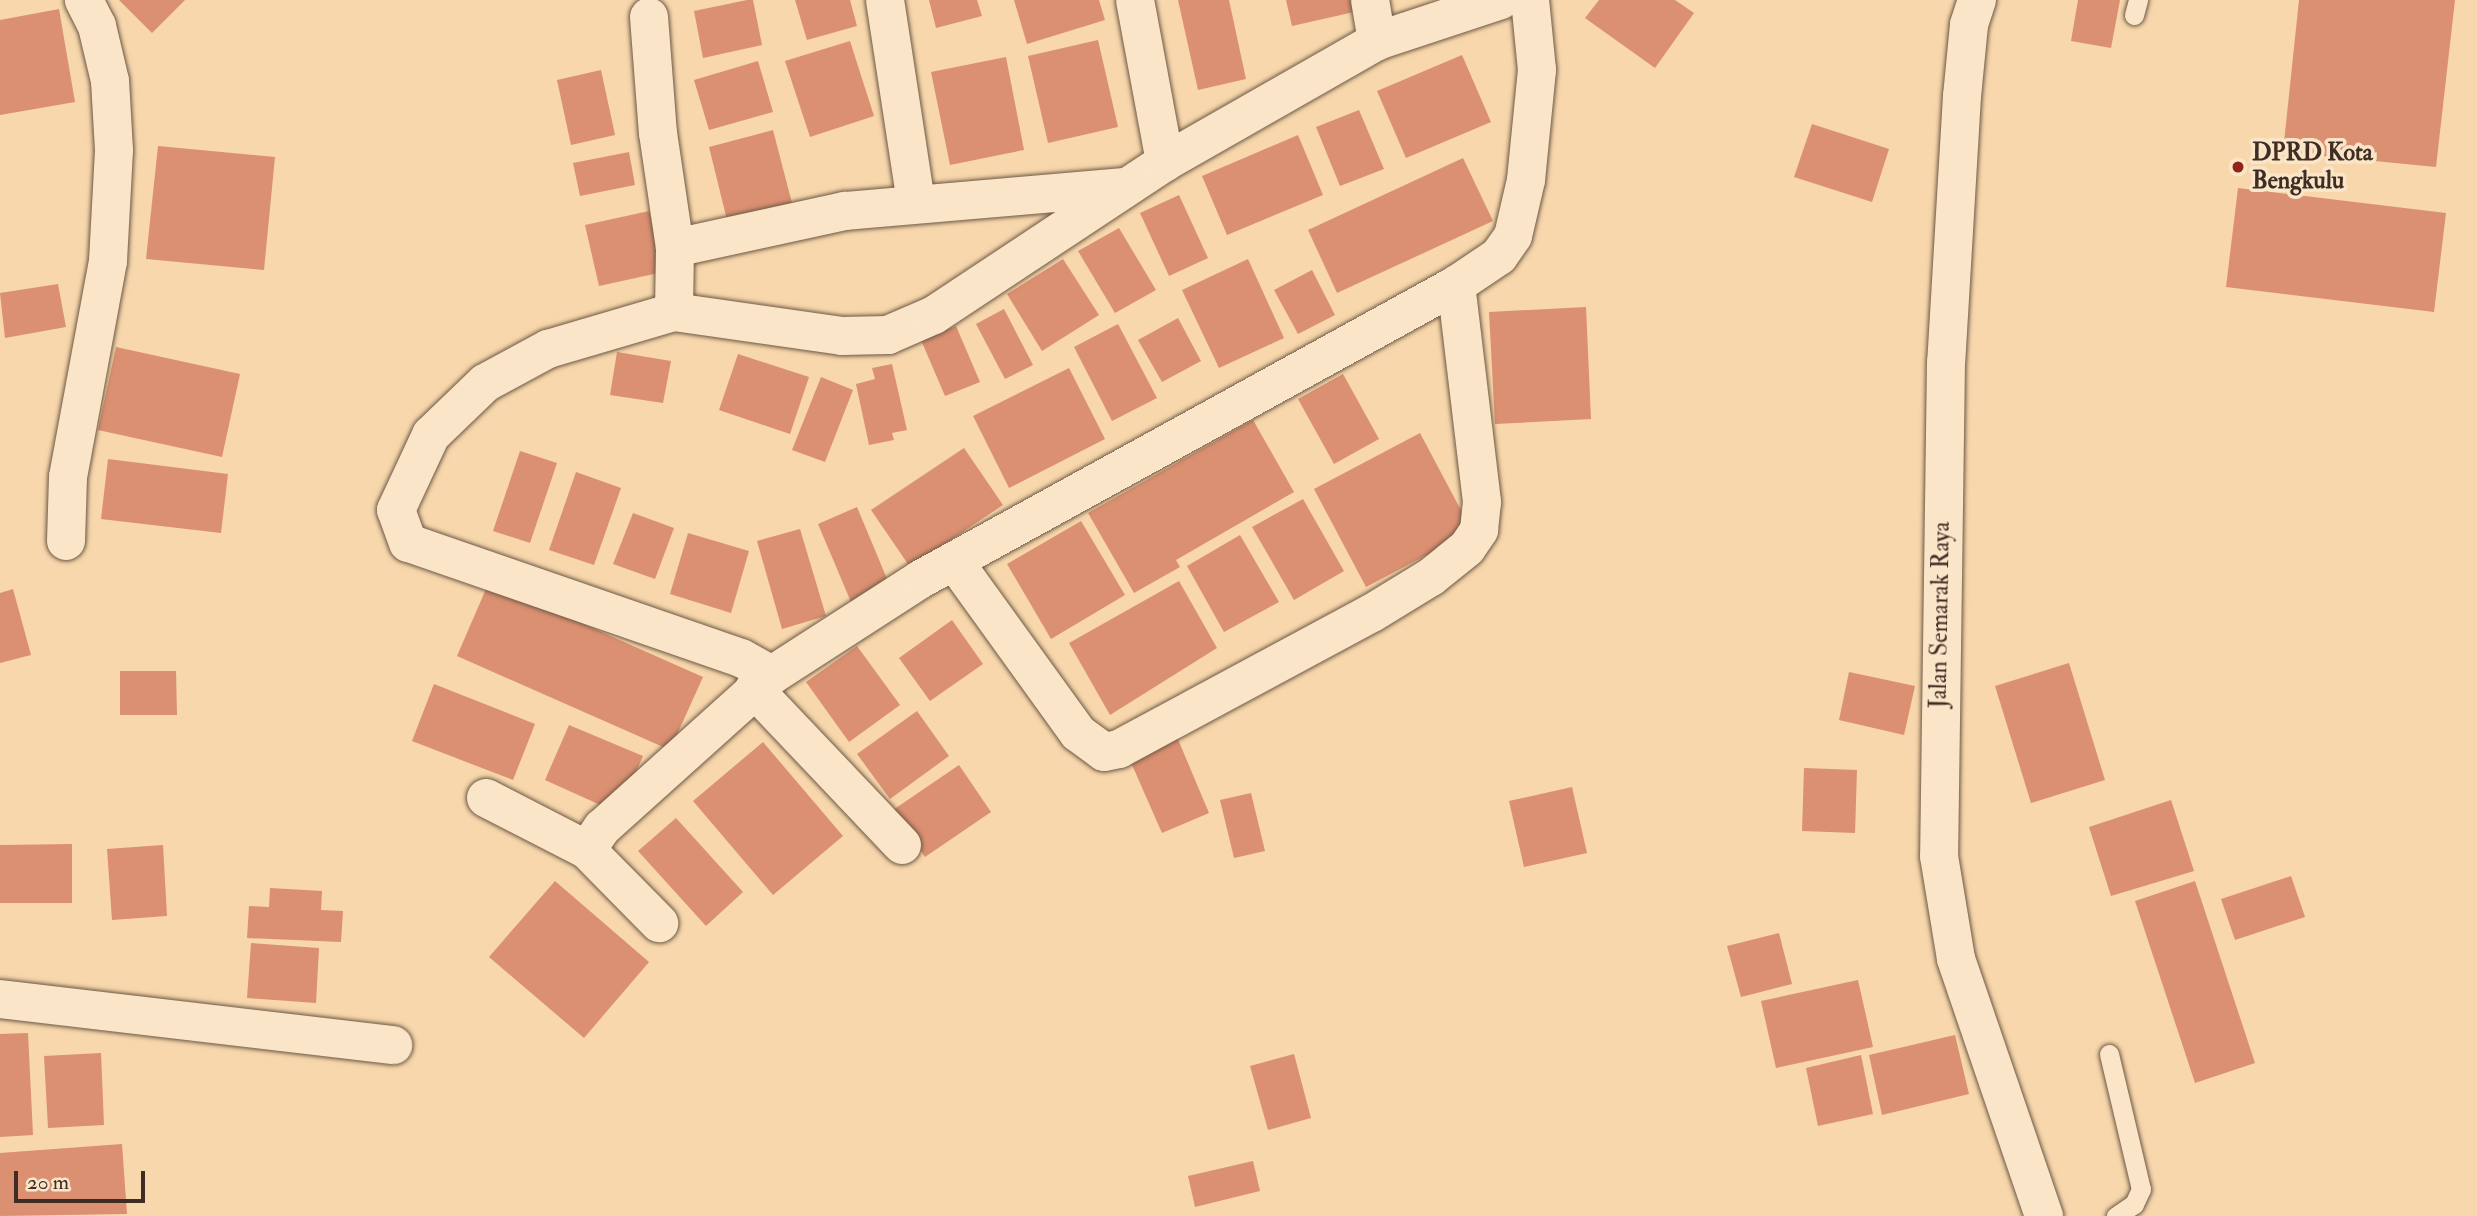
<!DOCTYPE html>
<html>
<head>
<meta charset="utf-8">
<style>
  body { margin:0 }
  #map { position:relative; width:2477px; height:1216px; overflow:hidden; background:#f7d7ab; font-family:"IM FELL Double Pica",serif }
  div>[style] { position:absolute }
  [style*='--x'] { left:calc(var(--x)*1px); top:calc(var(--y)*1px); width:calc(var(--w)*1px); rotate:calc(var(--a)*1deg) }
  .building>* { inset:0; background:#db9071 }
  .roads { filter:drop-shadow(0 0 2px #6d5846) drop-shadow(0 0 2px #6d5846) }
  .lane>* { height:19px; margin:-9.5px; padding:0 9.5px; transform-origin:9.5px; border-radius:9.5px; background:#fae5c8 }
  .street>* { height:38px; margin:-19px; padding:0 19px; transform-origin:19px; border-radius:19px; background:#fae5c8 }
  .dots>* { width:19px; height:19px; translate:-50% -50%; box-sizing:border-box; border:4px solid #fae5c8; border-radius:50% }
  span { translate:-50% -50%; white-space:nowrap; text-align:center; line-height:1.15; -webkit-text-stroke:7px #fae5c8; paint-order:stroke }
  .poi-label { font-size:24px; color:#3f2d24; font-weight:700 }
  .left { translate:0 -50%; text-align:left }
  .street-label { font-size:24px; color:#3f2d24 }
  .scale { position:absolute; left:14px; top:1171px; width:131px; height:32px; box-sizing:border-box; border:4px solid #3f2d24; border-top:0; padding-left:9px; font-size:21px; line-height:24px; white-space:nowrap; color:#3f2d24; -webkit-text-stroke:5px #fae5c8; paint-order:stroke }
</style>
</head>
<body>
<div id="map">
  <div class="building">
    <div style="clip-path:polygon(119px 0,185px 0,152px 33px)"></div>
    <div style="clip-path:polygon(747px 0,753px 0,762px 45px,703px 58px,694px 11px)"></div>
    <div style="clip-path:polygon(795px 0,850px 0,857px 26px,807px 40px)"></div>
    <div style="clip-path:polygon(929px 0,977px 0,982px 16px,936px 28px)"></div>
    <div style="clip-path:polygon(1014px 0,1099px 0,1105px 20px,1027px 44px)"></div>
    <div style="clip-path:polygon(1178px 0,1229px 0,1246px 79px,1198px 90px)"></div>
    <div style="clip-path:polygon(1286px 0,1351px 0,1354px 12px,1292px 26px)"></div>
    <div style="clip-path:polygon(1599px 0,1675px 0,1694px 13px,1655px 68px,1585px 18px)"></div>
    <div style="clip-path:polygon(2078px 0,2120px 0,2111px 48px,2071px 41px)"></div>
    <div style="clip-path:polygon(2299px 0,2455px 0,2436px 167px,2283px 152px)"></div>
    <div style="clip-path:polygon(59px 9px,75px 102px,0 115px,0 20px)"></div>
    <div style="clip-path:polygon(1098px 40px,1118px 127px,1048px 143px,1028px 56px)"></div>
    <div style="clip-path:polygon(850px 41px,874px 116px,810px 137px,785px 61px)"></div>
    <div style="clip-path:polygon(1462px 55px,1491px 122px,1406px 158px,1377px 91px)"></div>
    <div style="clip-path:polygon(1006px 57px,1024px 150px,950px 165px,931px 72px)"></div>
    <div style="clip-path:polygon(758px 61px,773px 112px,709px 130px,694px 80px)"></div>
    <div style="clip-path:polygon(601px 70px,615px 135px,571px 145px,557px 80px)"></div>
    <div style="clip-path:polygon(1359px 110px,1384px 169px,1340px 186px,1316px 127px)"></div>
    <div style="clip-path:polygon(1812px 124px,1889px 149px,1872px 202px,1794px 177px)"></div>
    <div style="clip-path:polygon(773px 130px,792px 203px,727px 220px,709px 147px)"></div>
    <div style="clip-path:polygon(1298px 135px,1323px 195px,1227px 235px,1202px 176px)"></div>
    <div style="clip-path:polygon(158px 146px,275px 157px,264px 270px,146px 259px)"></div>
    <div style="clip-path:polygon(629px 152px,635px 185px,580px 196px,573px 163px)"></div>
    <div style="clip-path:polygon(1463px 158px,1493px 221px,1337px 293px,1308px 230px)"></div>
    <div style="clip-path:polygon(2238px 188px,2446px 213px,2434px 312px,2226px 287px)"></div>
    <div style="clip-path:polygon(1179px 195px,1208px 258px,1169px 276px,1140px 213px)"></div>
    <div style="clip-path:polygon(649px 211px,663px 272px,599px 286px,585px 225px)"></div>
    <div style="clip-path:polygon(1119px 228px,1156px 290px,1115px 313px,1078px 251px)"></div>
    <div style="clip-path:polygon(1063px 259px,1099px 315px,1042px 351px,1007px 294px)"></div>
    <div style="clip-path:polygon(1248px 259px,1284px 338px,1219px 368px,1182px 290px)"></div>
    <div style="clip-path:polygon(1312px 270px,1335px 315px,1298px 334px,1274px 290px)"></div>
    <div style="clip-path:polygon(58px 284px,66px 327px,5px 338px,0 293px)"></div>
    <div style="clip-path:polygon(1586px 307px,1591px 419px,1495px 424px,1489px 312px)"></div>
    <div style="clip-path:polygon(1004px 309px,1033px 365px,1005px 379px,976px 324px)"></div>
    <div style="clip-path:polygon(1178px 318px,1201px 361px,1162px 382px,1138px 340px)"></div>
    <div style="clip-path:polygon(1118px 324px,1157px 398px,1112px 421px,1074px 347px)"></div>
    <div style="clip-path:polygon(956px 326px,980px 382px,945px 396px,921px 340px)"></div>
    <div style="clip-path:polygon(116px 347px,240px 374px,222px 457px,98px 430px)"></div>
    <div style="clip-path:polygon(617px 352px,671px 361px,663px 403px,610px 395px)"></div>
    <div style="clip-path:polygon(738px 354px,809px 377px,790px 434px,719px 410px)"></div>
    <div style="clip-path:polygon(892px 364px,907px 430px,892px 433px,894px 440px,869px 445px,856px 384px,875px 379px,872px 368px)"></div>
    <div style="clip-path:polygon(1069px 368px,1105px 439px,1009px 488px,973px 416px)"></div>
    <div style="clip-path:polygon(1343px 374px,1379px 439px,1334px 464px,1298px 399px)"></div>
    <div style="clip-path:polygon(821px 377px,853px 390px,825px 462px,792px 450px)"></div>
    <div style="clip-path:polygon(1253px 420px,1294px 492px,1176px 560px,1180px 567px,1134px 593px,1088px 513px)"></div>
    <div style="clip-path:polygon(1420px 433px,1472px 531px,1366px 587px,1314px 489px)"></div>
    <div style="clip-path:polygon(964px 448px,1003px 505px,910px 567px,871px 510px)"></div>
    <div style="clip-path:polygon(520px 451px,557px 463px,530px 543px,493px 531px)"></div>
    <div style="clip-path:polygon(108px 459px,228px 474px,221px 533px,101px 519px)"></div>
    <div style="clip-path:polygon(576px 472px,621px 488px,594px 565px,549px 550px)"></div>
    <div style="clip-path:polygon(1303px 499px,1344px 571px,1294px 600px,1252px 527px)"></div>
    <div style="clip-path:polygon(857px 507px,890px 586px,851px 602px,818px 524px)"></div>
    <div style="clip-path:polygon(633px 513px,674px 528px,655px 579px,613px 564px)"></div>
    <div style="clip-path:polygon(1081px 521px,1125px 595px,1051px 639px,1007px 564px)"></div>
    <div style="clip-path:polygon(800px 529px,826px 616px,782px 629px,757px 541px)"></div>
    <div style="clip-path:polygon(688px 533px,749px 551px,731px 613px,670px 594px)"></div>
    <div style="clip-path:polygon(1240px 535px,1279px 602px,1224px 632px,1187px 566px)"></div>
    <div style="clip-path:polygon(1179px 581px,1217px 648px,1110px 715px,1069px 643px)"></div>
    <div style="clip-path:polygon(489px 582px,703px 677px,670px 750px,457px 656px)"></div>
    <div style="clip-path:polygon(13px 589px,31px 655px,0 663px,0 593px)"></div>
    <div style="clip-path:polygon(952px 620px,983px 664px,930px 701px,899px 658px)"></div>
    <div style="clip-path:polygon(857px 646px,900px 705px,849px 742px,806px 682px)"></div>
    <div style="clip-path:polygon(2069px 663px,2105px 780px,2031px 803px,1995px 686px)"></div>
    <div style="clip-path:polygon(120px 671px,176px 671px,177px 715px,120px 715px)"></div>
    <div style="clip-path:polygon(1849px 672px,1915px 686px,1904px 735px,1839px 720px)"></div>
    <div style="clip-path:polygon(434px 684px,535px 724px,513px 780px,412px 741px)"></div>
    <div style="clip-path:polygon(917px 711px,949px 756px,890px 799px,857px 754px)"></div>
    <div style="clip-path:polygon(569px 725px,643px 756px,618px 813px,545px 780px)"></div>
    <div style="clip-path:polygon(1177px 737px,1209px 813px,1162px 833px,1129px 758px)"></div>
    <div style="clip-path:polygon(763px 742px,843px 836px,773px 895px,693px 801px)"></div>
    <div style="clip-path:polygon(959px 765px,991px 812px,925px 857px,893px 810px)"></div>
    <div style="clip-path:polygon(1804px 768px,1857px 770px,1855px 833px,1802px 831px)"></div>
    <div style="clip-path:polygon(1572px 787px,1587px 853px,1524px 867px,1509px 801px)"></div>
    <div style="clip-path:polygon(1251px 793px,1265px 851px,1234px 858px,1220px 800px)"></div>
    <div style="clip-path:polygon(2171px 800px,2194px 871px,2111px 896px,2089px 827px)"></div>
    <div style="clip-path:polygon(676px 818px,743px 892px,706px 926px,638px 851px)"></div>
    <div style="clip-path:polygon(72px 844px,72px 903px,0 903px,0 845px)"></div>
    <div style="clip-path:polygon(163px 845px,167px 916px,112px 920px,107px 849px)"></div>
    <div style="clip-path:polygon(2291px 876px,2305px 917px,2235px 940px,2221px 899px)"></div>
    <div style="clip-path:polygon(555px 881px,649px 962px,584px 1038px,489px 957px)"></div>
    <div style="clip-path:polygon(2195px 881px,2255px 1063px,2195px 1083px,2135px 901px)"></div>
    <div style="clip-path:polygon(270px 888px,322px 891px,321px 910px,343px 911px,341px 942px,247px 938px,249px 906px,269px 907px)"></div>
    <div style="clip-path:polygon(1779px 933px,1792px 984px,1741px 997px,1727px 946px)"></div>
    <div style="clip-path:polygon(251px 943px,319px 948px,316px 1003px,247px 998px)"></div>
    <div style="clip-path:polygon(1858px 980px,1873px 1047px,1776px 1068px,1761px 1001px)"></div>
    <div style="clip-path:polygon(28px 1033px,33px 1135px,0 1137px,0 1034px)"></div>
    <div style="clip-path:polygon(1955px 1035px,1969px 1094px,1882px 1115px,1869px 1055px)"></div>
    <div style="clip-path:polygon(101px 1053px,104px 1125px,48px 1128px,44px 1056px)"></div>
    <div style="clip-path:polygon(1294px 1054px,1311px 1118px,1268px 1130px,1250px 1066px)"></div>
    <div style="clip-path:polygon(1861px 1055px,1873px 1114px,1818px 1126px,1806px 1068px)"></div>
    <div style="clip-path:polygon(122px 1144px,127px 1214px,0 1216px,0 1153px)"></div>
    <div style="clip-path:polygon(1253px 1161px,1260px 1191px,1195px 1207px,1188px 1176px)"></div>
  </div>
  <div class="roads">
    <div class="lane">
      <div style="--x:2134;--y:15;--w:16;--a:-75"></div>
      <div style="--x:2109;--y:1054;--w:139;--a:76.7"></div>
      <div style="--x:2141;--y:1189;--w:17;--a:115"></div>
      <div style="--x:2134;--y:1204;--w:22;--a:146"></div>
    </div>
    <div class="street">
      <div style="--x:885;--y:0;--w:205;--a:81.3"></div>
      <div style="--x:1135;--y:0;--w:165;--a:79.5"></div>
      <div style="--x:1370;--y:0;--w:42;--a:80.3"></div>
      <div style="--x:1977;--y:0;--w:26;--a:108"></div>
      <div style="--x:1969;--y:25;--w:71;--a:95.6"></div>
      <div style="--x:1962;--y:96;--w:266;--a:93.4"></div>
      <div style="--x:1946;--y:362;--w:494;--a:90.8"></div>
      <div style="--x:1939;--y:856;--w:104;--a:80.6"></div>
      <div style="--x:1956;--y:959;--w:272;--a:71.1"></div>
      <div style="--x:649;--y:17;--w:116;--a:85.6"></div>
      <div style="--x:658;--y:133;--w:116;--a:81.6"></div>
      <div style="--x:675;--y:248;--w:64;--a:90.9"></div>
      <div style="--x:675;--y:248;--w:174;--a:-12.3"></div>
      <div style="--x:845;--y:211;--w:279;--a:-4.9"></div>
      <div style="--x:66;--y:541;--w:64;--a:-88.2"></div>
      <div style="--x:68;--y:477;--w:220;--a:-79.5"></div>
      <div style="--x:108;--y:261;--w:111;--a:-86.9"></div>
      <div style="--x:114;--y:150;--w:69;--a:-93.3"></div>
      <div style="--x:110;--y:81;--w:57;--a:-103.3"></div>
      <div style="--x:97;--y:26;--w:29;--a:-117"></div>
      <div style="--x:954;--y:561;--w:212;--a:54.2"></div>
      <div style="--x:1078;--y:733;--w:32;--a:36"></div>
      <div style="--x:1104;--y:752;--w:15;--a:-11"></div>
      <div style="--x:1119;--y:749;--w:287;--a:-28.3"></div>
      <div style="--x:1372;--y:613;--w:69;--a:-31.4"></div>
      <div style="--x:1431;--y:577;--w:46;--a:-38.9"></div>
      <div style="--x:1467;--y:548;--w:22;--a:-56"></div>
      <div style="--x:1479;--y:530;--w:28;--a:-84"></div>
      <div style="--x:1482;--y:502;--w:219;--a:-96.8"></div>
      <div style="--x:772;--y:675;--w:177;--a:-32.8"></div>
      <div style="--x:921;--y:579;--w:610;--a:-28.79"></div>
      <div style="--x:1456;--y:285;--w:52;--a:-34"></div>
      <div style="--x:1499;--y:256;--w:24;--a:-55"></div>
      <div style="--x:1513;--y:236;--w:57;--a:-76.9"></div>
      <div style="--x:1526;--y:180;--w:111;--a:-84.3"></div>
      <div style="--x:1537;--y:70;--w:70;--a:-95.7"></div>
      <div style="--x:754;--y:689;--w:215;--a:46.5"></div>
      <div style="--x:486;--y:798;--w:114;--a:27.2"></div>
      <div style="--x:587;--y:850;--w:103;--a:45.4"></div>
      <div style="--x:587;--y:850;--w:27;--a:-56"></div>
      <div style="--x:602;--y:828;--w:229;--a:-42"></div>
      <div style="--x:772;--y:675;--w:35;--a:-151"></div>
      <div style="--x:741;--y:658;--w:352;--a:-160.9"></div>
      <div style="--x:408;--y:543;--w:35;--a:-110"></div>
      <div style="--x:396;--y:510;--w:83;--a:-65"></div>
      <div style="--x:431;--y:435;--w:75;--a:-43.9"></div>
      <div style="--x:485;--y:383;--w:72;--a:-28.4"></div>
      <div style="--x:548;--y:349;--w:131;--a:-16.4"></div>
      <div style="--x:674;--y:312;--w:170;--a:8.1"></div>
      <div style="--x:842;--y:336;--w:46;--a:-1.2"></div>
      <div style="--x:888;--y:335;--w:50;--a:-23.5"></div>
      <div style="--x:934;--y:315;--w:277;--a:-33.5"></div>
      <div style="--x:1165;--y:162;--w:244;--a:-29.7"></div>
      <div style="--x:1377;--y:41;--w:131;--a:-18.3"></div>
      <div style="--x:0;--y:999;--w:396;--a:6.7"></div>
    </div>
  </div>
  <div class="dots">
    <div style="left:2238px;top:167px;background:#8f2418"></div>
  </div>
  <div class="poi-label">
    <span class="left" style="left:2252px;top:167px">DPRD Kota<br>Bengkulu</span>
  </div>
  <div class="street-label">
    <span style="left:1940px;top:615px;rotate:-89deg">Jalan Semarak Raya</span>
  </div>
  <div class="scale">20 m</div>
</div>
</body>
</html>
